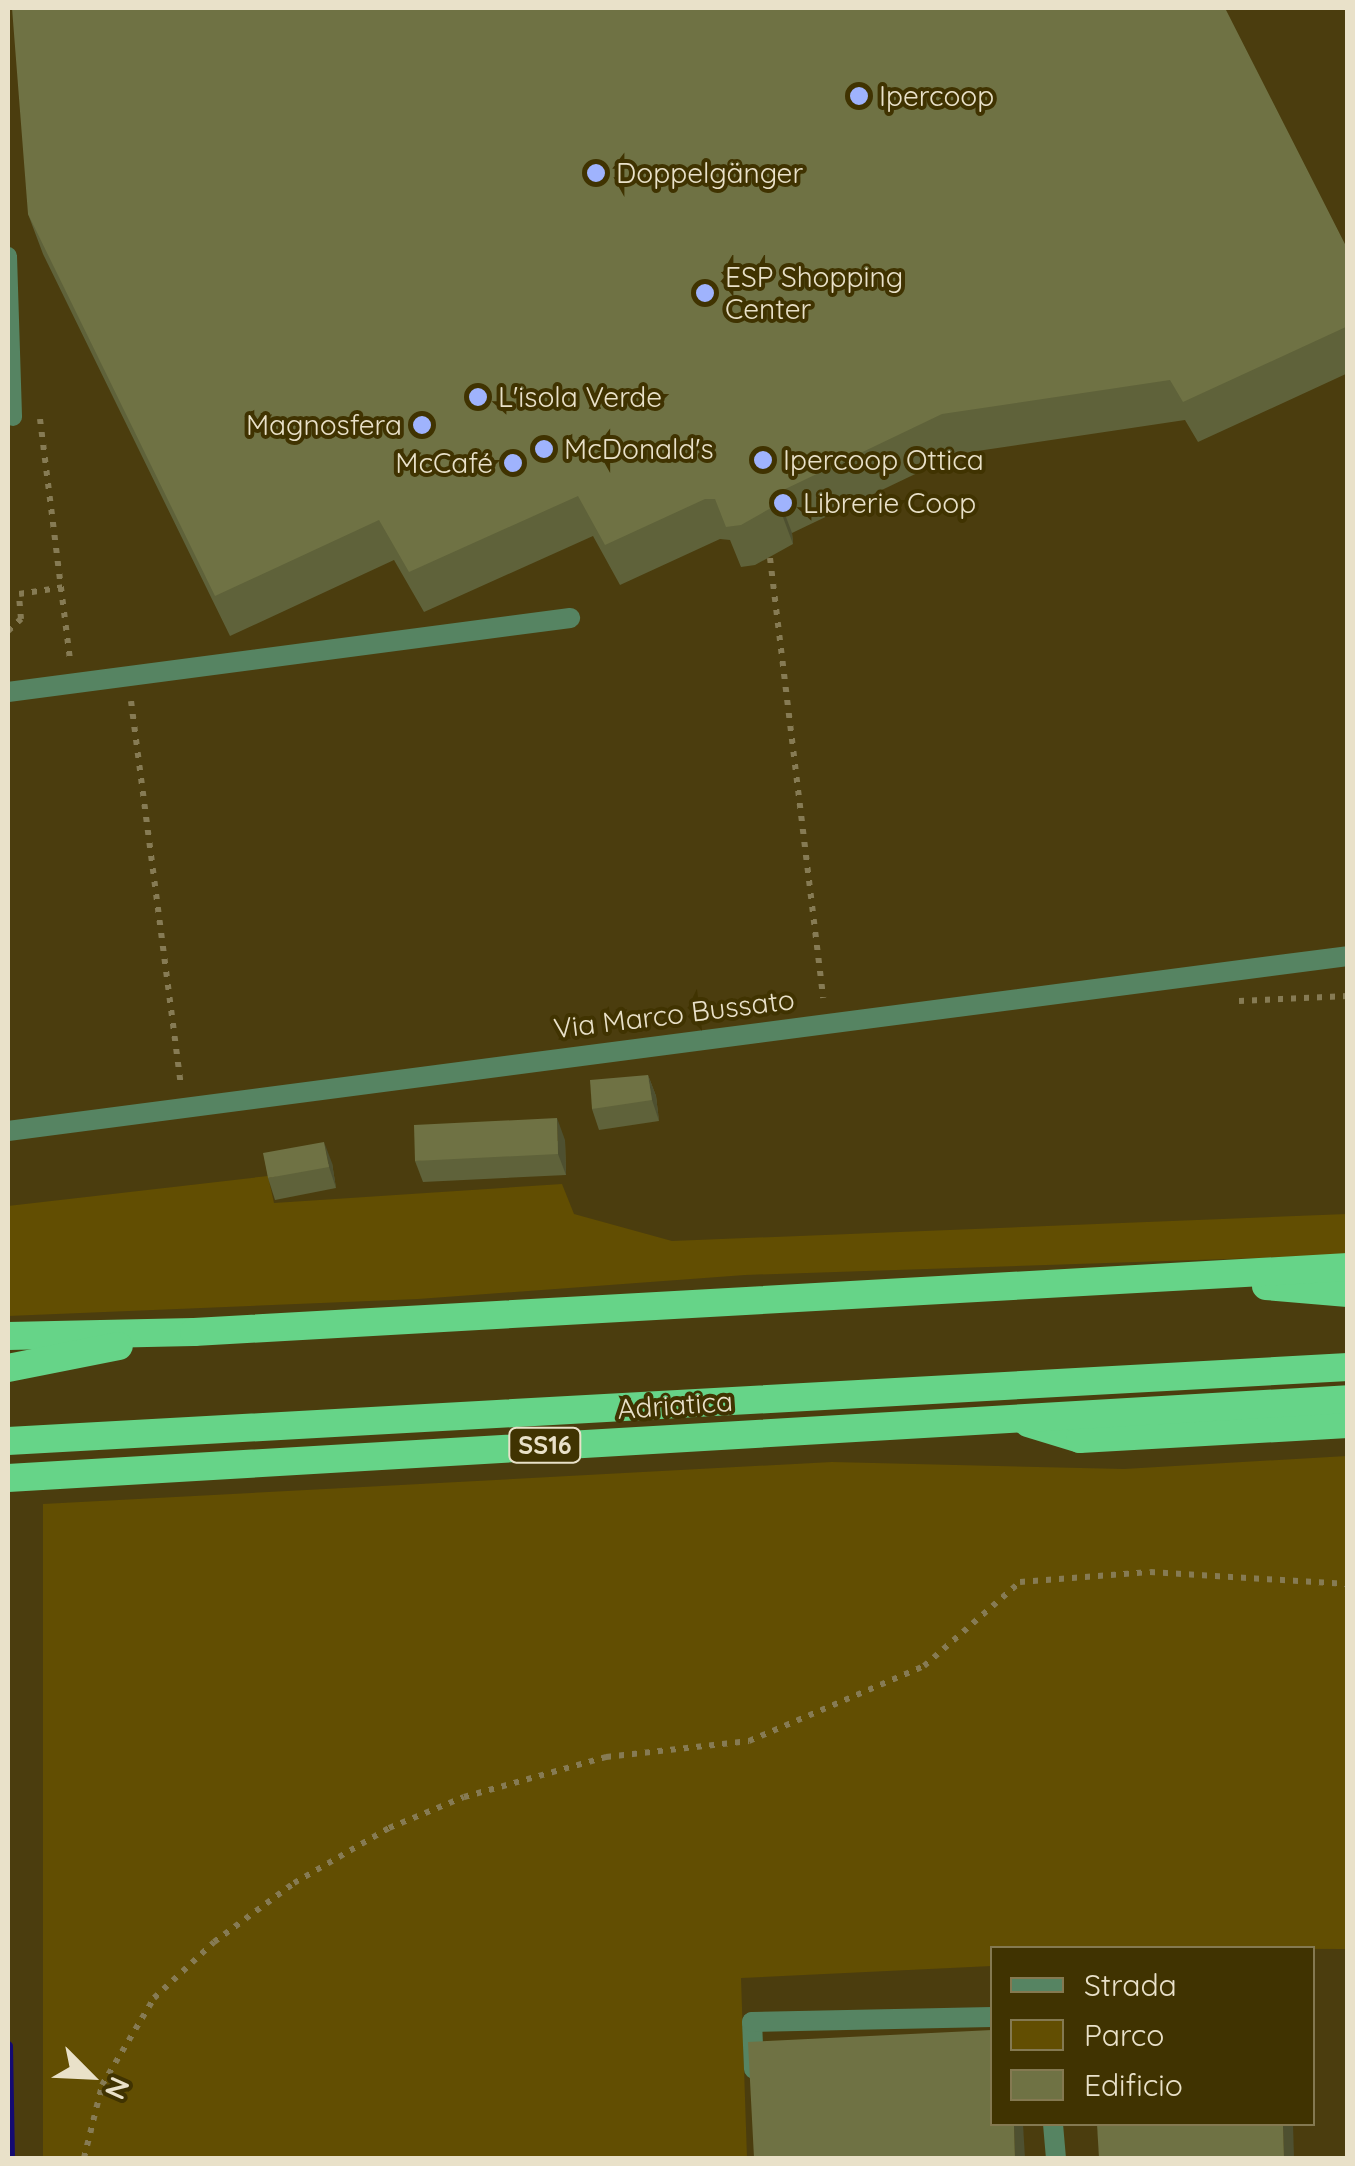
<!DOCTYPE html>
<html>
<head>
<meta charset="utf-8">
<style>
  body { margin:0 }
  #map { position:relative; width:1355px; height:2166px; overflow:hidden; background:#4b3d0e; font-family:Quicksand,sans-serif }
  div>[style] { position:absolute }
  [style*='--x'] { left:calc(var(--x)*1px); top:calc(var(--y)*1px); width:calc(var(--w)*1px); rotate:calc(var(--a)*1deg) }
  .green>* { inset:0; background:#624e02 }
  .stream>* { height:10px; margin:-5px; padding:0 5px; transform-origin:5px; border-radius:5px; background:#140a72 }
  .path>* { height:6px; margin-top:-3px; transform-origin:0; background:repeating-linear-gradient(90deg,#867b54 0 5px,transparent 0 13px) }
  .service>* { height:18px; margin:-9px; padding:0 9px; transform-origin:9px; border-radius:9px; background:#568462 }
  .minor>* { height:20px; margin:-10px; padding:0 10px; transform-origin:10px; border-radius:10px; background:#568462 }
  .trunk>* { height:28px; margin:-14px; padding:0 14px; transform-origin:14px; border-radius:14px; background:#66d488 }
  .wall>* { inset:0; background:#5f623a }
  .shaded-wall>* { inset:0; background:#4e5030 }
  .building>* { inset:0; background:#6f7244 }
  .dots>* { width:28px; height:28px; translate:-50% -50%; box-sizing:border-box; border:5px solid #403301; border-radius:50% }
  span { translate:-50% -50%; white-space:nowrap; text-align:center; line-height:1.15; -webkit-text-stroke:8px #403301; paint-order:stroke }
  .shield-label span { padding:2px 8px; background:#403301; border:2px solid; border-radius:8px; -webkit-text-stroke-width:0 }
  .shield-label { font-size:25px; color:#e9e1c9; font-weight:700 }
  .poi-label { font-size:28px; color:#e9e1c9 }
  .left { translate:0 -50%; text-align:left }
  .right { translate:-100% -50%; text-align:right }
  .street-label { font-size:28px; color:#e9e1c9 }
  .frame { position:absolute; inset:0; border:10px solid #e9e1c9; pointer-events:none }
  .legend { position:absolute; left:990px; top:1946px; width:325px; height:180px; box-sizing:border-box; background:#403301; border:2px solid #847951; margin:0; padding:12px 18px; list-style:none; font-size:30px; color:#e9e1c9 }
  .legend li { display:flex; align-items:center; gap:20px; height:50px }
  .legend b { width:50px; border:2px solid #847951 }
  .north { position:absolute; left:40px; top:2026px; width:100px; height:100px; -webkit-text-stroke:8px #403301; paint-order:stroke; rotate:114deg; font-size:28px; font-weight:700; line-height:40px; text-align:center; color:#e9e1c9 }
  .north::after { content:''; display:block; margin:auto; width:35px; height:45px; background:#e9e1c9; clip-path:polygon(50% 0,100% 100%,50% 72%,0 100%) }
</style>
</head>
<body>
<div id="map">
  <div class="green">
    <div style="clip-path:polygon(268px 1176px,274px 1203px,562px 1184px,574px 1214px,672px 1241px,1347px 1214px,1348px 1255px,745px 1275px,418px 1299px,8px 1316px,8px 1206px)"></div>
    <div style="clip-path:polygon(1347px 1456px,1347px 1949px,992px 1948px,992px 1966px,741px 1978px,747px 2158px,43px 2158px,43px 1504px,832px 1462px,1124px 1469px)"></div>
  </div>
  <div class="stream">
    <div style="--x:8;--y:2046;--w:112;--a:89"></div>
  </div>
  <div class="path">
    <div style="--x:40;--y:419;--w:243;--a:82.9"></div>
    <div style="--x:770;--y:558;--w:443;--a:83.1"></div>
    <div style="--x:8;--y:631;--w:18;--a:-43"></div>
    <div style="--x:21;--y:619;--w:25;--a:-95"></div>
    <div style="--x:19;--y:594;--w:46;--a:-8.8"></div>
    <div style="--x:131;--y:701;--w:387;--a:82.6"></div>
    <div style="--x:1239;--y:1001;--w:109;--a:-2.6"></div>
    <div style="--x:84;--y:2158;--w:75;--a:-76.1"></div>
    <div style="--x:102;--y:2085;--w:101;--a:-59.1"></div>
    <div style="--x:154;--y:1998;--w:82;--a:-43"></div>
    <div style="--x:214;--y:1942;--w:99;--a:-36.4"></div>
    <div style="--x:294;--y:1883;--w:110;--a:-30.1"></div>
    <div style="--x:389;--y:1828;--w:81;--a:-22.5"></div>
    <div style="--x:464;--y:1797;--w:148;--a:-15.7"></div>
    <div style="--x:606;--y:1757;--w:144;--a:-6.4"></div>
    <div style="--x:749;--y:1741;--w:190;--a:-23.2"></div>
    <div style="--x:924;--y:1666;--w:128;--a:-41.2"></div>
    <div style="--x:1020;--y:1582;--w:130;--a:-4.4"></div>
    <div style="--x:1150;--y:1572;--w:198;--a:3.5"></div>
  </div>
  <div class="service">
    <div style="--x:8;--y:256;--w:161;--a:88.2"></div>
  </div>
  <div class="minor">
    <div style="--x:8;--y:692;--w:567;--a:-7.5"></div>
    <div style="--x:8;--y:1131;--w:1351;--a:-7.44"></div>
    <div style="--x:754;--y:2069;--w:47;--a:-92.4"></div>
    <div style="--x:752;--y:2022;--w:240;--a:-1.2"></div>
    <div style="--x:1053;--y:2124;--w:34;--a:85"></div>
  </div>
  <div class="trunk">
    <div style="--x:1266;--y:1286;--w:82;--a:4.9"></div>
    <div style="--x:8;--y:1336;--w:186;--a:-1.2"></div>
    <div style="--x:194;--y:1332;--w:1156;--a:-3.22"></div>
    <div style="--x:8;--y:1368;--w:113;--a:-11.2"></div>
    <div style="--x:1028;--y:1423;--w:54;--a:17.1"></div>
    <div style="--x:1080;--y:1439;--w:268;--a:-3.2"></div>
    <div style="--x:8;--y:1441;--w:1342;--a:-3.16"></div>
    <div style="--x:8;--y:1478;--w:1342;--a:-3.37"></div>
  </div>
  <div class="wall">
    <div style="clip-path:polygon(28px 214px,1348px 250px,1348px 373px,1198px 442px,1185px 420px,957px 454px,792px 533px,793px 544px,755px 565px,741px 567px,730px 540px,720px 539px,620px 585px,593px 536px,424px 612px,394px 560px,230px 636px,43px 254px)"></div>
    <div style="clip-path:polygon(648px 1075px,656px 1096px,659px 1121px,599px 1130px,592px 1109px)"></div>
    <div style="clip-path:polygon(565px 1140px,566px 1175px,423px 1182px,415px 1161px)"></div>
    <div style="clip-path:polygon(332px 1163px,336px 1188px,275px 1200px,268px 1178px)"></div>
  </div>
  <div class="shaded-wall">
    <div style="clip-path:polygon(777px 493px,792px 533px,793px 544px,778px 504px)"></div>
    <div style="clip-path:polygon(648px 1075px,656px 1096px,659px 1121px,652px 1100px)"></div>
    <div style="clip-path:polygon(557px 1118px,565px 1140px,566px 1175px,558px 1154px)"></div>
    <div style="clip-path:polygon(324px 1142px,332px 1163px,336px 1188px,329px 1167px)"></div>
    <div style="clip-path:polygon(1014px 2124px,1023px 2124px,1025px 2158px,1015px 2158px)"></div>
    <div style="clip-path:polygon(1283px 2124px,1293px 2124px,1294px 2158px,1284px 2158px)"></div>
  </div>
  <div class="building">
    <div style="clip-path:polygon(12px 8px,1225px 8px,1348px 250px,1348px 326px,1183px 402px,1170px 380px,942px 414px,777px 493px,778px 504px,741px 525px,726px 527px,715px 499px,705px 499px,605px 545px,578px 496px,409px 572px,379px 520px,215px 596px,28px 214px)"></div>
    <div style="clip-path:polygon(648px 1075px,652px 1100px,592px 1109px,590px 1080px)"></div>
    <div style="clip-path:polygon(557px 1118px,558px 1154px,415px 1161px,414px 1125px)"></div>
    <div style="clip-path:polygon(324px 1142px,329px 1167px,268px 1178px,263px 1153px)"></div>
    <div style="clip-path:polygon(992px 2030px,992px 2124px,1014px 2124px,1015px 2158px,754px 2158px,748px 2042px)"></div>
    <div style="clip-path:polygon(1097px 2124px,1283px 2124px,1284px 2158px,1099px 2158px)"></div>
  </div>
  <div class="dots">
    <div style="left:859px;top:96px;background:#9fb3fd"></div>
    <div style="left:596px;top:173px;background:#9fb3fd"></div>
    <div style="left:705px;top:293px;background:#9fb3fd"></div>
    <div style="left:478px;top:397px;background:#9fb3fd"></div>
    <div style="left:422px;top:425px;background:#9fb3fd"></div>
    <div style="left:544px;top:449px;background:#9fb3fd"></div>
    <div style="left:763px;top:460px;background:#9fb3fd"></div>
    <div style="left:513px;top:463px;background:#9fb3fd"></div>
    <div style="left:783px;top:503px;background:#9fb3fd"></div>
  </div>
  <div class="shield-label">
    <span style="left:545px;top:1445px">SS16</span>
  </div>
  <div class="poi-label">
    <span class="left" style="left:879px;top:96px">Ipercoop</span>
    <span class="left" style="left:616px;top:173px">Doppelgänger</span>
    <span class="left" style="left:725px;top:293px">ESP Shopping<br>Center</span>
    <span class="left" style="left:498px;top:397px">L'isola Verde</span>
    <span class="right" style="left:402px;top:425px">Magnosfera</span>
    <span class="left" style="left:564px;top:449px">McDonald's</span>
    <span class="left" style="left:783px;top:460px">Ipercoop Ottica</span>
    <span class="right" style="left:493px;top:463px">McCafé</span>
    <span class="left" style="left:803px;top:503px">Librerie Coop</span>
  </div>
  <div class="street-label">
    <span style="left:674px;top:1014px;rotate:-7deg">Via Marco Bussato</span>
    <span style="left:675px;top:1405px;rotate:-4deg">Adriatica</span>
  </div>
  <div class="frame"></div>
  <ul class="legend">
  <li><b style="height:12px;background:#568462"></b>Strada</li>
  <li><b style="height:28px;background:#624e02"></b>Parco</li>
  <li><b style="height:28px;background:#6f7244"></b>Edificio</li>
  </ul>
  <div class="north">N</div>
</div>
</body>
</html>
